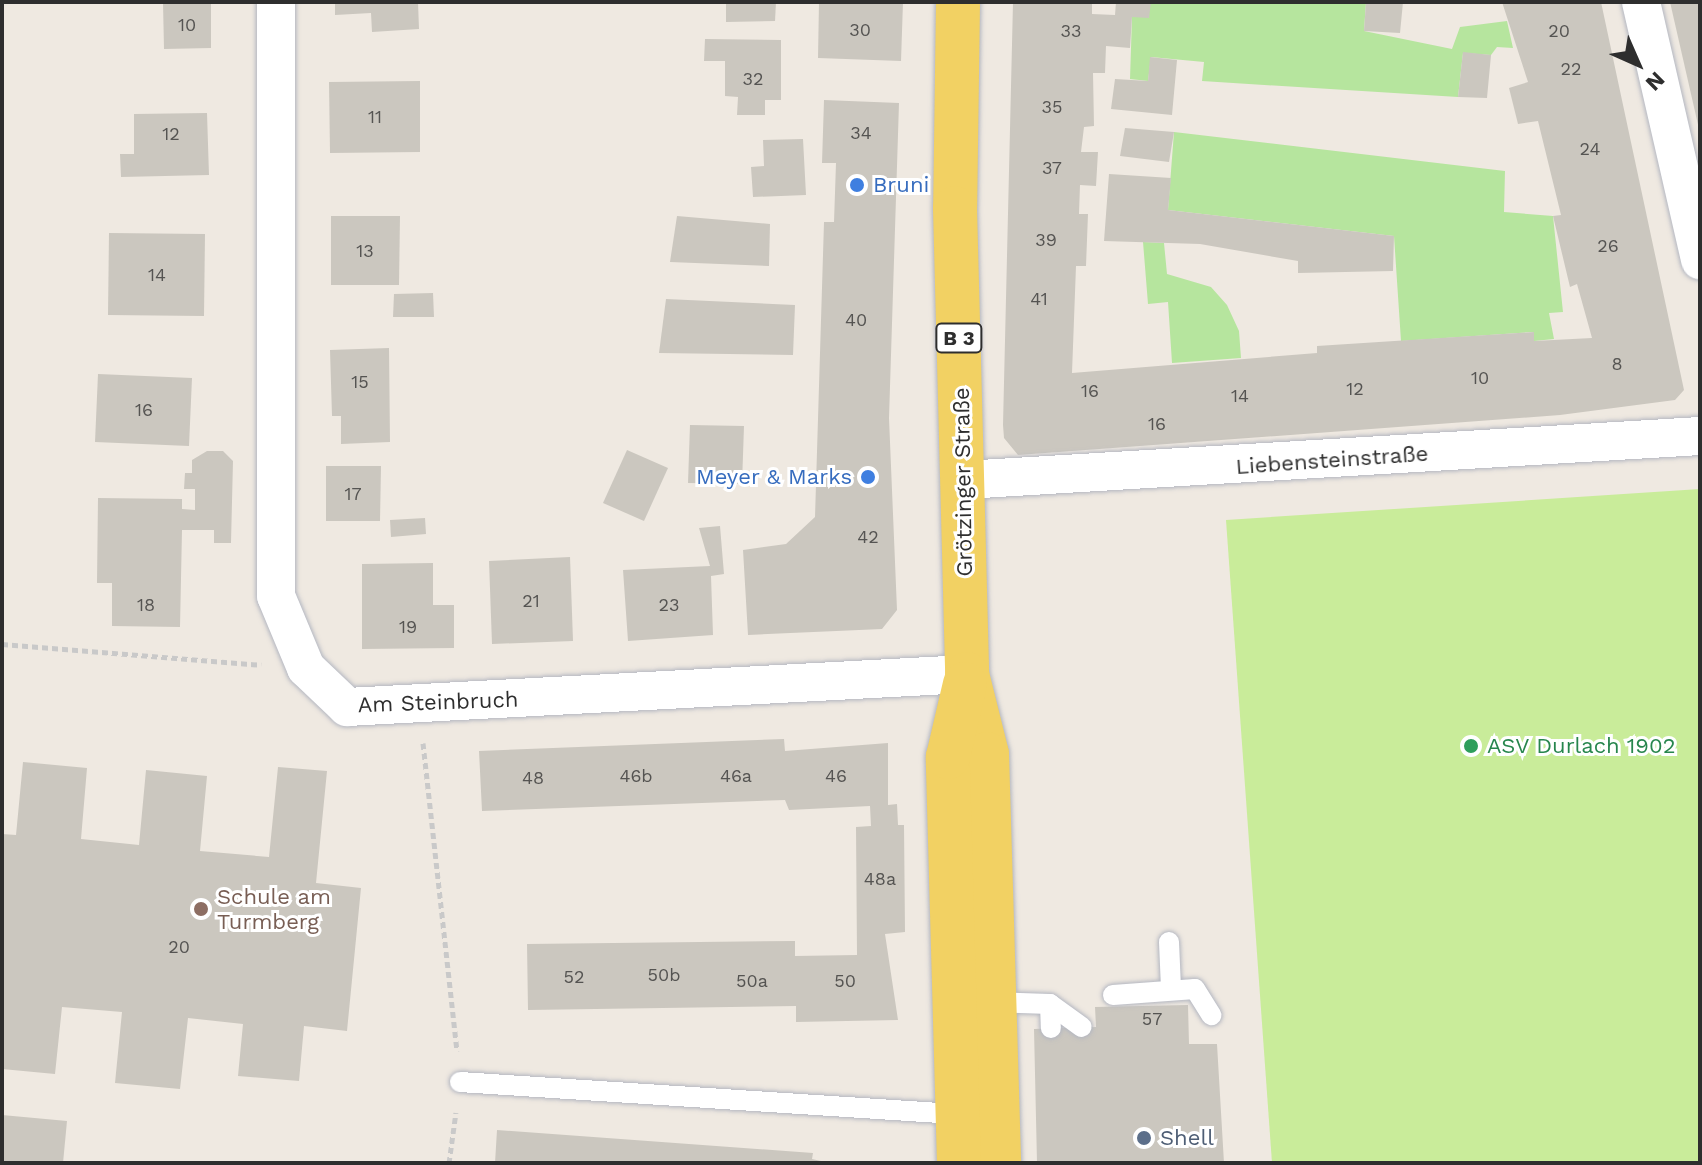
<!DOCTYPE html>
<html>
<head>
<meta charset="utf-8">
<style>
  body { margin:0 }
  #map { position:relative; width:1702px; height:1165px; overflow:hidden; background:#efe9e1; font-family:"Work Sans",sans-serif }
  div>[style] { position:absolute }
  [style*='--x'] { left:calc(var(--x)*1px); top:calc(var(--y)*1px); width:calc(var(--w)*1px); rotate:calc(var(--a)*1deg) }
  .green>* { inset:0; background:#b6e59e }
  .pitch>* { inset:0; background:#c9ec9a }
  .building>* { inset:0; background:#cbc7bf }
  .path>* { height:5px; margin-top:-2.5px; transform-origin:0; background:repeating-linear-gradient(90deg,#c9c9c9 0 6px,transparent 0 10px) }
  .roads { filter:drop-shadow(0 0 2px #b4b7c1) drop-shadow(0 0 2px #b4b7c1) }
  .service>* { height:20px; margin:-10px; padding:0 10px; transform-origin:10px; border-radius:10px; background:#fff }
  .minor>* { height:38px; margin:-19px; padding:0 19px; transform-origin:19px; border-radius:19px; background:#fff }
  .primary>* { height:44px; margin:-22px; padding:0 22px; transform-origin:22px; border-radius:22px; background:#f2d163 }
  .dots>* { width:22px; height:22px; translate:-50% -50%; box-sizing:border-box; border:4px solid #fff; border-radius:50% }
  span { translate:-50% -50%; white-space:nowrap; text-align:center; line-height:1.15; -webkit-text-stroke:6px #fff; paint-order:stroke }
  .number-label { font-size:18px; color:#555452 }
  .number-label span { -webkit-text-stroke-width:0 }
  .shield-label span { padding:2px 6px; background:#fff; border:2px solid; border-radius:6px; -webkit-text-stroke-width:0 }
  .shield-label { font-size:20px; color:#2e2e2e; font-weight:700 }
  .shop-label { font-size:22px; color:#366cbe }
  .left { translate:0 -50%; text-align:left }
  .right { translate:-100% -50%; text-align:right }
  .street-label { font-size:22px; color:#2e2e2e }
  .leisure-label { font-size:22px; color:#27864d }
  .education-label { font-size:22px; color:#785e54 }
  .service-label { font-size:22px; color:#4e5e75 }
  .frame { position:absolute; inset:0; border:4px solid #2e2e2e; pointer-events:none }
  .north { position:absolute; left:1598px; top:24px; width:80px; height:80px; -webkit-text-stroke:6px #fff; paint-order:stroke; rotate:135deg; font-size:22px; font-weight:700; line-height:32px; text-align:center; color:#2e2e2e }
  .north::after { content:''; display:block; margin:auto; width:28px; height:36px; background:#2e2e2e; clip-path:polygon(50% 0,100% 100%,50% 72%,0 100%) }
</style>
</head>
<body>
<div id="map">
  <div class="green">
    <div style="clip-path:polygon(1151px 2px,1366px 2px,1364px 31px,1452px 49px,1460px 27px,1507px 21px,1513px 48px,1497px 47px,1491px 55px,1463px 53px,1458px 97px,1202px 81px,1204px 62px,1151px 57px,1148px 81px,1130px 79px,1132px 17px)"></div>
    <div style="clip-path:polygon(1174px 132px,1505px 171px,1504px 212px,1553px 216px,1563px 312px,1549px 313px,1554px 339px,1534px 341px,1533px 332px,1401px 341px,1394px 236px,1168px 210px)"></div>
    <div style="clip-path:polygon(1143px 242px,1164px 243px,1167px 274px,1211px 287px,1227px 305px,1239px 331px,1241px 358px,1172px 363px,1168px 302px,1148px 304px)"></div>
  </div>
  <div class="pitch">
    <div style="clip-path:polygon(1700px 489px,1700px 1163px,1272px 1163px,1226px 520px)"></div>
  </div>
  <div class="building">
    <div style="clip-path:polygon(163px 2px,211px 2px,211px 48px,164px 49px)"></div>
    <div style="clip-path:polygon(335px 2px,418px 2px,419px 29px,372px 32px,371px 13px,335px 15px)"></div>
    <div style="clip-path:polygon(726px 2px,776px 2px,775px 21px,726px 22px)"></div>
    <div style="clip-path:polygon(819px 2px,903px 2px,901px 61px,818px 58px)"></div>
    <div style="clip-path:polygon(1013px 2px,1092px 2px,1092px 14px,1115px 15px,1116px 2px,1151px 2px,1149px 18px,1132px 17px,1130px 48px,1106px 46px,1105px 73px,1093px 73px,1094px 126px,1084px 127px,1081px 152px,1098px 152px,1096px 186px,1080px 185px,1079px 214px,1088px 214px,1086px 266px,1076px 266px,1072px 373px,1317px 353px,1317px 346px,1534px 332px,1534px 341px,1592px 338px,1577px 284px,1570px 287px,1553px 216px,1561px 215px,1538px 121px,1518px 124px,1509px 88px,1528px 82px,1502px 2px,1601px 2px,1684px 390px,1675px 400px,1560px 415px,1018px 455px,1004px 438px,1003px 425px)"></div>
    <div style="clip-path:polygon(1366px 2px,1403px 2px,1400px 33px,1364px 31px)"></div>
    <div style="clip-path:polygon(1670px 2px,1700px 2px,1700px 129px,1699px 129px)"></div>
    <div style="clip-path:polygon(705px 39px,781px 40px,781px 100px,765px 100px,765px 115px,737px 115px,738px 97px,725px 96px,725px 61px,704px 61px)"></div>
    <div style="clip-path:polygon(1463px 52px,1491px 55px,1487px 98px,1458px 97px)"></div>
    <div style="clip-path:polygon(1150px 57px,1177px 60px,1172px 115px,1111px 109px,1115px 79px,1148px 81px)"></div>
    <div style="clip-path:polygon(420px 81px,420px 152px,330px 153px,329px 82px)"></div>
    <div style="clip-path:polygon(824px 100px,899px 103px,889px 418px,897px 610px,882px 629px,748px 635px,743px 550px,786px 544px,815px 517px,824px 222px,834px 222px,836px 163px,822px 163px)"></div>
    <div style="clip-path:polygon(207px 113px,209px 175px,121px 177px,120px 154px,134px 154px,134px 114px)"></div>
    <div style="clip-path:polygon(1125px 128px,1174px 132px,1169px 162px,1120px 156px)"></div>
    <div style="clip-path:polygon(803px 139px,806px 195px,753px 197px,751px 167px,764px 166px,763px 140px)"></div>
    <div style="clip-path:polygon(1109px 174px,1171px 178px,1168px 210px,1394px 236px,1393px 271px,1298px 273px,1298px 261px,1200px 244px,1104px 241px)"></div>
    <div style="clip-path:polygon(331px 216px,400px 216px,399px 285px,331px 285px)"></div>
    <div style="clip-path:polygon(677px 216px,770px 224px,769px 266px,670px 262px)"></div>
    <div style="clip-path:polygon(109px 233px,205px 234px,204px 316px,108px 315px)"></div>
    <div style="clip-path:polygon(433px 293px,434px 317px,393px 317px,394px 294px)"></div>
    <div style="clip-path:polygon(666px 299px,795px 305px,793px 355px,659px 353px)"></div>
    <div style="clip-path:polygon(389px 348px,390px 442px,341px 444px,341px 416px,332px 416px,330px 350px)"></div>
    <div style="clip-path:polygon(98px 374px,192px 378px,189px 446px,95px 442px)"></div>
    <div style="clip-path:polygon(690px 425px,744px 426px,742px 484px,688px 483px)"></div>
    <div style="clip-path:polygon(627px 450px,668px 468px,644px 521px,603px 503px)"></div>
    <div style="clip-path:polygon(207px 451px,223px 451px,233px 461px,231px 543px,214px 543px,214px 530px,182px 530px,180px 627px,112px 626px,112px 583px,97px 583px,98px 498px,182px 499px,182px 509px,195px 510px,195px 489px,184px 489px,185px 473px,192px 473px,192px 460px)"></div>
    <div style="clip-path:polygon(326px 466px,381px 466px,380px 521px,326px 521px)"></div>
    <div style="clip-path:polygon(425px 518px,426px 534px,391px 537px,390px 520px)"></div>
    <div style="clip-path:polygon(720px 526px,724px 574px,711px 576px,713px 635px,628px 641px,623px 570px,710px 566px,699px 528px)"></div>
    <div style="clip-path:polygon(570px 557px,573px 641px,492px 644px,489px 561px)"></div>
    <div style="clip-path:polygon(433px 563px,433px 605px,454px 605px,454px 648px,362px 649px,362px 564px)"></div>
    <div style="clip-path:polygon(784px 739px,785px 751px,888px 743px,888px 805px,897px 804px,898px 825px,904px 825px,905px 932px,885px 934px,898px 1020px,796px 1022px,796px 1006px,528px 1010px,527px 944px,795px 941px,795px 956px,857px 955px,856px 827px,871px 826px,870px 806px,789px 810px,785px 800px,482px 811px,479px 751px)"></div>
    <div style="clip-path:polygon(23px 762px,87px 768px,81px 839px,139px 845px,146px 770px,207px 776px,200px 851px,269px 857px,278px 767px,327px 771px,316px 883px,361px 888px,347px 1031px,304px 1026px,299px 1081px,238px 1076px,243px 1024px,188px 1018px,180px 1089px,115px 1083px,122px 1012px,62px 1007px,55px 1074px,2px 1069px,2px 834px,16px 835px)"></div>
    <div style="clip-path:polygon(1188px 1005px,1189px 1044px,1217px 1044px,1224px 1163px,1037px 1163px,1034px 1029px,1096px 1027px,1095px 1007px)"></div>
    <div style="clip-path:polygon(2px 1115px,67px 1121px,63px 1163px,2px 1163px)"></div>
    <div style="clip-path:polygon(497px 1130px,813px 1153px,812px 1159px,830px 1163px,495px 1163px)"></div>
  </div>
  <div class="path">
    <div style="--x:2;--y:644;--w:260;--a:4.6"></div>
    <div style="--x:423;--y:743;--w:310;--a:83.7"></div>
    <div style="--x:449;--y:1163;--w:51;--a:-82.2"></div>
  </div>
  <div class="roads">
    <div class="service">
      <div style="--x:1169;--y:942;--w:46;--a:87.5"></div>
      <div style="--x:1113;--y:995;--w:82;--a:-4.2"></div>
      <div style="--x:1195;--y:989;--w:31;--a:58"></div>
      <div style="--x:990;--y:1002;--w:60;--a:1.9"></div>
      <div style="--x:1050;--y:1004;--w:24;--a:88"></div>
      <div style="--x:1050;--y:1004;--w:39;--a:36"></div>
      <div style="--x:460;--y:1082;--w:499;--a:3.7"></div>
    </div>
    <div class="minor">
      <div style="--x:276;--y:2;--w:594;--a:90"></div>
      <div style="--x:276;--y:596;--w:78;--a:67.4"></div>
      <div style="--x:306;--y:668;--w:57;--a:43.6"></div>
      <div style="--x:347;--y:707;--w:621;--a:-3.05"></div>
      <div style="--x:1641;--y:2;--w:265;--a:77.1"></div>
      <div style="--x:964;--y:480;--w:737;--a:-3.42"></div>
    </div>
    <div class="primary">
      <div style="--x:958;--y:2;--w:206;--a:90.8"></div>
      <div style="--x:955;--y:208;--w:466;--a:88.5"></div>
      <div style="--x:967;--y:674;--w:82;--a:76"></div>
      <div style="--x:987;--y:754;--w:409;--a:88.3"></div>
      <div style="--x:959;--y:1163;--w:406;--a:-91.6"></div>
      <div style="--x:948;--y:757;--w:75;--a:-76.9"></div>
    </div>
  </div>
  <div class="dots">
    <div style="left:857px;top:185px;background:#3f7fe0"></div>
    <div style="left:868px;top:477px;background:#3f7fe0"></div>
    <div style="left:1471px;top:746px;background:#2e9e5b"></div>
    <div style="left:201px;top:909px;background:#8d6e63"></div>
    <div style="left:1144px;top:1138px;background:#5c6f8a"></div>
  </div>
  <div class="number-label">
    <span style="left:187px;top:25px">10</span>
    <span style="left:860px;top:30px">30</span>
    <span style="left:1071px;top:31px">33</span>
    <span style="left:1559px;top:31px">20</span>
    <span style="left:1571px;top:69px">22</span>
    <span style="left:753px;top:79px">32</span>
    <span style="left:1052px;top:107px">35</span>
    <span style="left:375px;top:117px">11</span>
    <span style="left:861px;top:133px">34</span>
    <span style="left:171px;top:134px">12</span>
    <span style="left:1590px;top:149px">24</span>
    <span style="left:1052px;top:168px">37</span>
    <span style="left:1046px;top:240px">39</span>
    <span style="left:1608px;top:246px">26</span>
    <span style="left:365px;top:251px">13</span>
    <span style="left:157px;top:275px">14</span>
    <span style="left:1039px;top:299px">41</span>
    <span style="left:856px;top:320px">40</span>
    <span style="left:1617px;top:364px">8</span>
    <span style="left:1480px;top:378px">10</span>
    <span style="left:360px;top:382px">15</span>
    <span style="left:1355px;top:389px">12</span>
    <span style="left:1090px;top:391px">16</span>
    <span style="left:1240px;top:396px">14</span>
    <span style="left:144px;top:410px">16</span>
    <span style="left:1157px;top:424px">16</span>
    <span style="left:353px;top:494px">17</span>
    <span style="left:868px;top:537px">42</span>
    <span style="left:531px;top:601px">21</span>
    <span style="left:146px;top:605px">18</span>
    <span style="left:669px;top:605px">23</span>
    <span style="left:408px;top:627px">19</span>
    <span style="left:636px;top:776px">46b</span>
    <span style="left:736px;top:776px">46a</span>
    <span style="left:836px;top:776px">46</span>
    <span style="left:533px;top:778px">48</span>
    <span style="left:880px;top:879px">48a</span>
    <span style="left:179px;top:947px">20</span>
    <span style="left:664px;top:975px">50b</span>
    <span style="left:574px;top:977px">52</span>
    <span style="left:752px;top:981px">50a</span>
    <span style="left:845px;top:981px">50</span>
    <span style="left:1152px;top:1019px">57</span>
  </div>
  <div class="shield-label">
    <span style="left:959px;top:338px">B 3</span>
  </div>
  <div class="shop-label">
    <span class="left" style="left:873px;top:185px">Bruni</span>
    <span class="right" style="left:852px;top:477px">Meyer &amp; Marks</span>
  </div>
  <div class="street-label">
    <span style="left:1332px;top:460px;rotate:-4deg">Liebensteinstraße</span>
    <span style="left:963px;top:482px;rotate:-91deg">Grötzinger Straße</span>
    <span style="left:438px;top:702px;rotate:-2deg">Am Steinbruch</span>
  </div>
  <div class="leisure-label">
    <span class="left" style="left:1487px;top:746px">ASV Durlach 1902</span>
  </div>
  <div class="education-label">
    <span class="left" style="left:217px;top:909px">Schule am<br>Turmberg</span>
  </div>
  <div class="service-label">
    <span class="left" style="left:1160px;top:1138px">Shell</span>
  </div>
  <div class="frame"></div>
  <div class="north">N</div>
</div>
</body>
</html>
